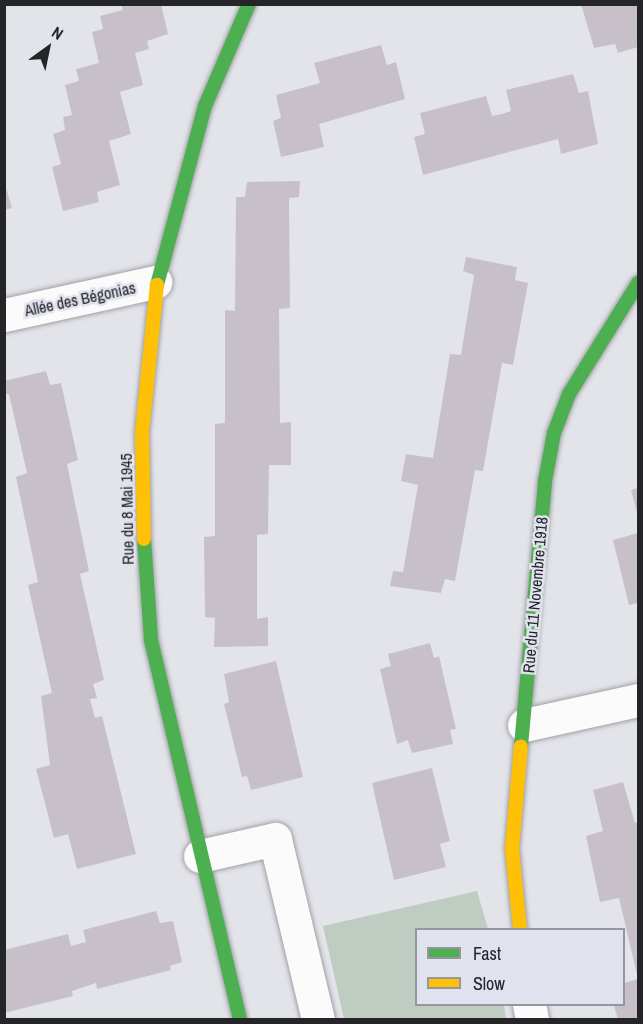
<!DOCTYPE html>
<html>
<head>
<meta charset="utf-8">
<style>
  body { margin:0 }
  #map { position:relative; width:643px; height:1024px; overflow:hidden; background:#e3e4ea; font-family:"Archivo Narrow",sans-serif }
  div>[style] { position:absolute }
  [style*='--x'] { left:calc(var(--x)*1px); top:calc(var(--y)*1px); width:calc(var(--w)*1px); rotate:calc(var(--a)*1deg) }
  .green>* { inset:0; background:#bfccc2 }
  .building>* { inset:0; background:#c8c0c8 }
  .roads { filter:drop-shadow(0 0 2px #a1a1a6) drop-shadow(0 0 2px #a1a1a6) }
  .street>* { height:33px; margin:-16.5px; padding:0 16.5px; transform-origin:16.5px; border-radius:16.5px; background:#fbfbfc }
  .fast>* { height:14px; margin:-7px; padding:0 7px; transform-origin:7px; border-radius:7px; background:#4caf50 }
  .slow>* { height:14px; margin:-7px; padding:0 7px; transform-origin:7px; border-radius:7px; background:#ffc107 }
  span { translate:-50% -50%; white-space:nowrap; text-align:center; line-height:1.15; -webkit-text-stroke:5px #e0e2ed; paint-order:stroke }
  .street-label { font-size:16px; color:#242529 }
  .frame { position:absolute; inset:0; border:6px solid #242529; pointer-events:none }
  .legend { position:absolute; left:415px; top:928px; width:210px; height:78px; box-sizing:border-box; background:#e0e2ed; border:2px solid #95969f; margin:0; padding:8px 10px; list-style:none; font-size:18px; color:#242529 }
  .legend li { display:flex; align-items:center; gap:12px; height:30px }
  .legend b { width:30px; border:2px solid #95969f }
  .north { position:absolute; left:18px; top:18px; width:60px; height:60px; -webkit-text-stroke:4px #e0e2ed; paint-order:stroke; rotate:33deg; font-size:16px; font-weight:700; line-height:24px; text-align:center; color:#242529 }
  .north::after { content:''; display:block; margin:auto; width:21px; height:27px; background:#242529; clip-path:polygon(50% 0,100% 100%,50% 72%,0 100%) }
</style>
</head>
<body>
<div id="map">
  <div class="green">
    <div style="clip-path:polygon(477px 891px,488px 929px,416px 930px,416px 1004px,504px 1005px,506px 1019px,344px 1019px,323px 926px)"></div>
  </div>
  <div class="building">
    <div style="clip-path:polygon(121px 4px,161px 4px,168px 34px,147px 41px,149px 49px,135px 53px,143px 85px,120px 92px,131px 134px,109px 141px,120px 185px,97px 192px,99px 202px,63px 211px,52px 167px,61px 164px,53px 134px,65px 130px,63px 117px,72px 115px,65px 85px,79px 81px,76px 69px,99px 63px,92px 32px,103px 29px,100px 16px,123px 10px)"></div>
    <div style="clip-path:polygon(581px 4px,638px 4px,638px 47px,618px 53px,615px 44px,594px 48px)"></div>
    <div style="clip-path:polygon(381px 45px,387px 65px,396px 62px,405px 99px,319px 124px,324px 147px,281px 157px,273px 121px,281px 118px,276px 95px,320px 83px,314px 63px)"></div>
    <div style="clip-path:polygon(573px 74px,579px 93px,588px 91px,598px 144px,561px 154px,558px 139px,423px 175px,414px 137px,425px 134px,420px 113px,486px 96px,492px 116px,502px 114px,511px 111px,506px 90px)"></div>
    <div style="clip-path:polygon(4px 181px,12px 208px,4px 210px)"></div>
    <div style="clip-path:polygon(300px 181px,299px 197px,289px 198px,290px 308px,279px 309px,280px 423px,291px 422px,291px 465px,269px 465px,268px 534px,257px 535px,257px 619px,268px 617px,268px 646px,214px 647px,215px 618px,205px 617px,204px 537px,215px 536px,215px 424px,225px 423px,225px 310px,235px 311px,236px 197px,245px 197px,247px 182px)"></div>
    <div style="clip-path:polygon(466px 257px,517px 267px,515px 280px,528px 283px,513px 365px,502px 363px,483px 471px,475px 470px,455px 581px,445px 579px,441px 593px,390px 586px,393px 571px,403px 572px,418px 485px,401px 481px,406px 454px,433px 458px,450px 354px,461px 355px,474px 275px,463px 271px)"></div>
    <div style="clip-path:polygon(46px 371px,50px 385px,61px 383px,78px 460px,67px 464px,89px 571px,80px 574px,104px 680px,93px 684px,97px 698px,90px 699px,95px 718px,102px 716px,136px 854px,77px 869px,68px 834px,54px 838px,36px 769px,50px 765px,41px 696px,52px 693px,28px 585px,38px 582px,16px 477px,27px 473px,9px 394px,4px 394px,4px 381px)"></div>
    <div style="clip-path:polygon(638px 488px,638px 516px,631px 490px)"></div>
    <div style="clip-path:polygon(638px 533px,638px 603px,629px 605px,613px 540px)"></div>
    <div style="clip-path:polygon(430px 643px,434px 658px,439px 656px,456px 729px,450px 730px,453px 744px,412px 753px,408px 740px,397px 744px,380px 669px,391px 666px,388px 654px)"></div>
    <div style="clip-path:polygon(276px 661px,303px 777px,251px 790px,247px 776px,242px 777px,224px 704px,229px 702px,224px 674px)"></div>
    <div style="clip-path:polygon(432px 768px,450px 841px,440px 844px,446px 867px,394px 880px,372px 783px)"></div>
    <div style="clip-path:polygon(623px 782px,635px 823px,638px 822px,638px 979px,619px 898px,600px 902px,586px 836px,603px 831px,593px 790px)"></div>
    <div style="clip-path:polygon(156px 911px,160px 923px,173px 921px,182px 962px,170px 966px,171px 970px,97px 989px,96px 983px,72px 991px,73px 996px,4px 1013px,4px 950px,68px 934px,71px 946px,86px 942px,83px 930px)"></div>
    <div style="clip-path:polygon(638px 979px,638px 1020px,618px 1020px,614px 1005px,624px 1005px,624px 983px)"></div>
  </div>
  <div class="roads">
    <div class="street">
      <div style="--x:4;--y:315;--w:155;--a:-12.3"></div>
      <div style="--x:524;--y:725;--w:117;--a:-12.4"></div>
      <div style="--x:200;--y:856;--w:77;--a:-12.8"></div>
      <div style="--x:275;--y:839;--w:186;--a:76.6"></div>
      <div style="--x:529;--y:1004;--w:16;--a:79"></div>
    </div>
    <div class="fast">
      <div style="--x:157;--y:285;--w:185;--a:-75"></div>
      <div style="--x:205;--y:106;--w:111;--a:-66.7"></div>
      <div style="--x:144;--y:539;--w:101;--a:86"></div>
      <div style="--x:151;--y:640;--w:390;--a:76.8"></div>
      <div style="--x:521;--y:746;--w:266;--a:-84.8"></div>
      <div style="--x:545;--y:481;--w:49;--a:-79.4"></div>
      <div style="--x:554;--y:433;--w:42;--a:-69"></div>
      <div style="--x:569;--y:394;--w:131;--a:-58.1"></div>
    </div>
    <div class="slow">
      <div style="--x:144;--y:539;--w:107;--a:-91.1"></div>
      <div style="--x:142;--y:432;--w:148;--a:-84.2"></div>
      <div style="--x:520;--y:930;--w:82;--a:-95.6"></div>
      <div style="--x:512;--y:848;--w:102;--a:-85"></div>
    </div>
  </div>
  <div class="street-label">
    <span style="left:80px;top:299px;rotate:-12deg">Allée des Bégonias</span>
    <span style="left:127px;top:509px;rotate:-91deg">Rue du 8 Mai 1945</span>
    <span style="left:535px;top:595px;rotate:-85deg">Rue du 11 Novembre 1918</span>
  </div>
  <div class="frame"></div>
  <ul class="legend">
  <li><b style="height:8px;background:#4caf50"></b>Fast</li>
  <li><b style="height:8px;background:#ffc107"></b>Slow</li>
  </ul>
  <div class="north">N</div>
</div>
</body>
</html>
